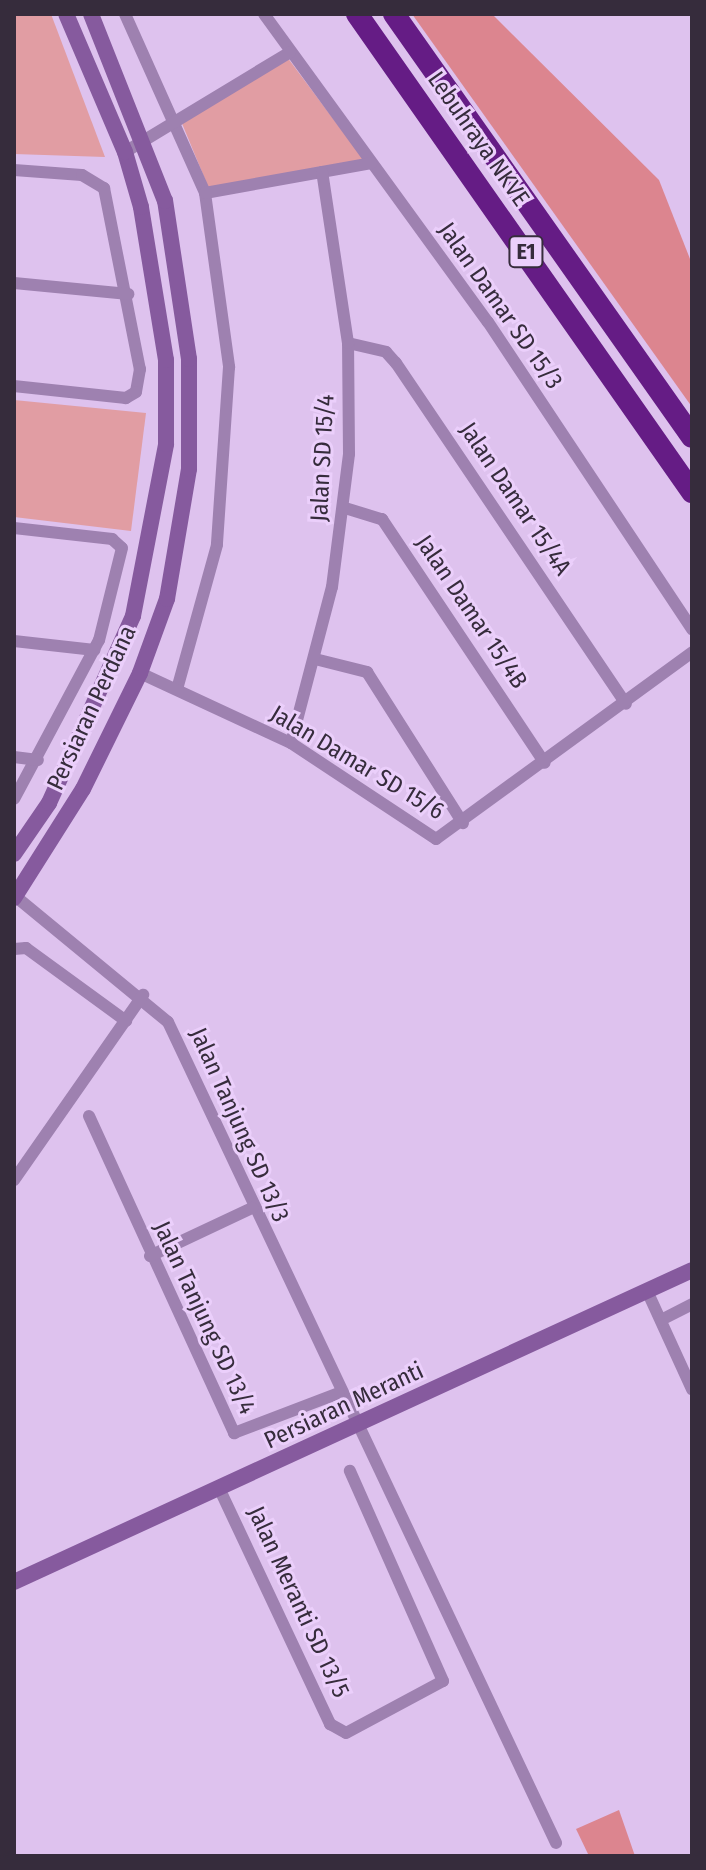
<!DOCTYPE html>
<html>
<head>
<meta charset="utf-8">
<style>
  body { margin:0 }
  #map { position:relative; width:706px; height:1870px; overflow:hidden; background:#dec2ee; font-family:"Fira Sans Condensed",sans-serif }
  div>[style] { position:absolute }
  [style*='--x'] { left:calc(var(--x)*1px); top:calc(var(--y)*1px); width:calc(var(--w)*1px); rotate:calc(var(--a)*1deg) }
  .green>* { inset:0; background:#e19da3 }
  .forest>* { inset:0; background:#dc858f }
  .street>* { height:12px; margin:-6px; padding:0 6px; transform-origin:6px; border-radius:6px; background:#9e81b0 }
  .secondary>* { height:16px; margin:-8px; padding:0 8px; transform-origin:8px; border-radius:8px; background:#865a9e }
  .highway>* { height:22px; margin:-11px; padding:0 11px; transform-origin:11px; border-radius:11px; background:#651c85 }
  span { translate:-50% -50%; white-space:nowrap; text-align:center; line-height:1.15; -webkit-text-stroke:6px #ebcffb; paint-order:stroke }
  .shield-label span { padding:2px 6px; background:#ebcffb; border:2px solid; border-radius:6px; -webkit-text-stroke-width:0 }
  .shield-label { font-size:22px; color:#362c3c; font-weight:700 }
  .street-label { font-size:24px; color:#362c3c }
  .frame { position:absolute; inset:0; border:16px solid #362c3c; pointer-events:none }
</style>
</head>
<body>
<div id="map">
  <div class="green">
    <div style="clip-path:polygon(14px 14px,51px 14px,105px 157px,14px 154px)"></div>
    <div style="clip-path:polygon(287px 57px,364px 160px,209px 189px,181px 121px)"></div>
    <div style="clip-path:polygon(14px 400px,146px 413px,131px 531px,14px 517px)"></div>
  </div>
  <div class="forest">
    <div style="clip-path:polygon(412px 14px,492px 14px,659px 180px,692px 264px,692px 407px)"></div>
    <div style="clip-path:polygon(619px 1810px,635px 1856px,589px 1856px,576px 1829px)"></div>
  </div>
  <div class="street">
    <div style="--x:125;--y:14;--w:196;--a:65.9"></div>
    <div style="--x:205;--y:193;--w:176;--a:82.1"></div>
    <div style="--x:229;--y:367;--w:178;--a:93.9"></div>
    <div style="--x:217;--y:545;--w:149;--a:105.5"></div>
    <div style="--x:264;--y:14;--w:381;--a:54"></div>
    <div style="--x:488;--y:322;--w:369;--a:56.4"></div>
    <div style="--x:125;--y:152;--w:193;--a:-31.2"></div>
    <div style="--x:14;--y:170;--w:68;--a:4.2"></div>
    <div style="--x:82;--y:175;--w:26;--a:31"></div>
    <div style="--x:104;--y:188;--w:185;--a:78.8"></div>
    <div style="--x:140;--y:369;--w:23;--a:100"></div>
    <div style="--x:136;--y:392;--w:12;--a:149"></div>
    <div style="--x:126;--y:398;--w:113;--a:-173.9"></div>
    <div style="--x:205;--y:193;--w:169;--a:-10.2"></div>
    <div style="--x:14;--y:283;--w:115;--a:5.5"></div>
    <div style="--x:348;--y:343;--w:39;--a:13"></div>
    <div style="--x:386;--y:352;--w:15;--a:48"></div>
    <div style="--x:396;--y:363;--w:411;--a:56"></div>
    <div style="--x:345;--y:508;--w:39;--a:17"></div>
    <div style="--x:382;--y:519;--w:293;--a:56.3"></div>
    <div style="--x:14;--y:528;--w:99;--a:6.4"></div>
    <div style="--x:112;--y:539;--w:13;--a:42"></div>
    <div style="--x:122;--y:548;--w:95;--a:104"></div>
    <div style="--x:99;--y:640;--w:180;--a:118.1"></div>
    <div style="--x:14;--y:641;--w:81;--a:6.4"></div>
    <div style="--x:315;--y:659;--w:54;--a:14"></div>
    <div style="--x:367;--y:672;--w:179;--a:57.6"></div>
    <div style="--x:140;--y:673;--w:166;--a:24.9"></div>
    <div style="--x:291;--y:743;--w:174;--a:33.5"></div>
    <div style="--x:436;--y:839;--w:317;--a:-36.1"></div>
    <div style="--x:291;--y:743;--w:161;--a:-75.3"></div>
    <div style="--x:332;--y:587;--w:134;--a:-82.7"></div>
    <div style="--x:349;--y:454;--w:111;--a:-90.5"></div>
    <div style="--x:348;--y:343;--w:173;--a:-98.6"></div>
    <div style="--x:14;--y:757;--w:24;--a:7"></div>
    <div style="--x:15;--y:896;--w:198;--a:39.5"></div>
    <div style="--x:168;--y:1022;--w:908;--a:64.7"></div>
    <div style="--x:14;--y:949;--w:12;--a:-5"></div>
    <div style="--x:26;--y:948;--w:124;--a:36.1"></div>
    <div style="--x:89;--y:1116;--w:349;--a:65.4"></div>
    <div style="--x:234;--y:1433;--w:112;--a:-20.9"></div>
    <div style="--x:14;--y:1180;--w:226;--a:-55.1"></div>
    <div style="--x:150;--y:1256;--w:113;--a:-25.2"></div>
    <div style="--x:648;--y:1293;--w:106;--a:65.4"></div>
    <div style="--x:661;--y:1320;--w:35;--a:-27"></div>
    <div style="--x:220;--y:1490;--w:259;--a:64.8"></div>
    <div style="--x:330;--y:1724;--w:18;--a:29"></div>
    <div style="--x:346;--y:1733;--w:110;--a:-28.2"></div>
    <div style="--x:443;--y:1681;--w:230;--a:-113.9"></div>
  </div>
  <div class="secondary">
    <div style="--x:14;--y:854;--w:62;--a:-55.5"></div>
    <div style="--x:49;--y:803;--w:205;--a:-65.8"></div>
    <div style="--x:133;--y:616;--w:175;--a:-79.1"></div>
    <div style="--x:166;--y:444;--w:84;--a:-90"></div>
    <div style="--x:166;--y:360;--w:155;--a:-99.3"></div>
    <div style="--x:141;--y:207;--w:57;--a:-106.2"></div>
    <div style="--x:125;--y:152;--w:150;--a:-113.1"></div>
    <div style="--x:14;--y:898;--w:129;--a:-57.7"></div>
    <div style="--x:83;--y:789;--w:129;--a:-63.8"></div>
    <div style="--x:140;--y:673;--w:79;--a:-70"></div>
    <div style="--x:167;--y:599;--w:132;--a:-80.4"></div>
    <div style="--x:189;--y:469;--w:110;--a:-90"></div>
    <div style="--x:189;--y:359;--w:160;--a:-98.6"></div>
    <div style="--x:165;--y:201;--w:201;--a:-111.6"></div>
    <div style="--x:14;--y:1582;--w:746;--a:-24.71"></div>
  </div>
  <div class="highway">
    <div style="--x:357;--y:14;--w:584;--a:54.98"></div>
    <div style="--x:394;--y:14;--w:517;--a:54.84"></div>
  </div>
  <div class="shield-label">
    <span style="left:526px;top:252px">E1</span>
  </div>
  <div class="street-label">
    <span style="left:478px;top:139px;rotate:55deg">Lebuhraya NKVE</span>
    <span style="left:500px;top:306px;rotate:55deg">Jalan Damar SD 15/3</span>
    <span style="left:323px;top:458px;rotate:-87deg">Jalan SD 15/4</span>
    <span style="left:515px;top:499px;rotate:56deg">Jalan Damar 15/4A</span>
    <span style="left:471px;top:612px;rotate:56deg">Jalan Damar 15/4B</span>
    <span style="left:92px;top:708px;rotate:-65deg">Persiaran Perdana</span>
    <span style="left:357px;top:763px;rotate:31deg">Jalan Damar SD 15/6</span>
    <span style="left:239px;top:1125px;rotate:66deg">Jalan Tanjung SD 13/3</span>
    <span style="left:204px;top:1318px;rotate:65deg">Jalan Tanjung SD 13/4</span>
    <span style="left:344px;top:1406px;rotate:-25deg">Persiaran Meranti</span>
    <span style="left:298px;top:1602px;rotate:65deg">Jalan Meranti SD 13/5</span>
  </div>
  <div class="frame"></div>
</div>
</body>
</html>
